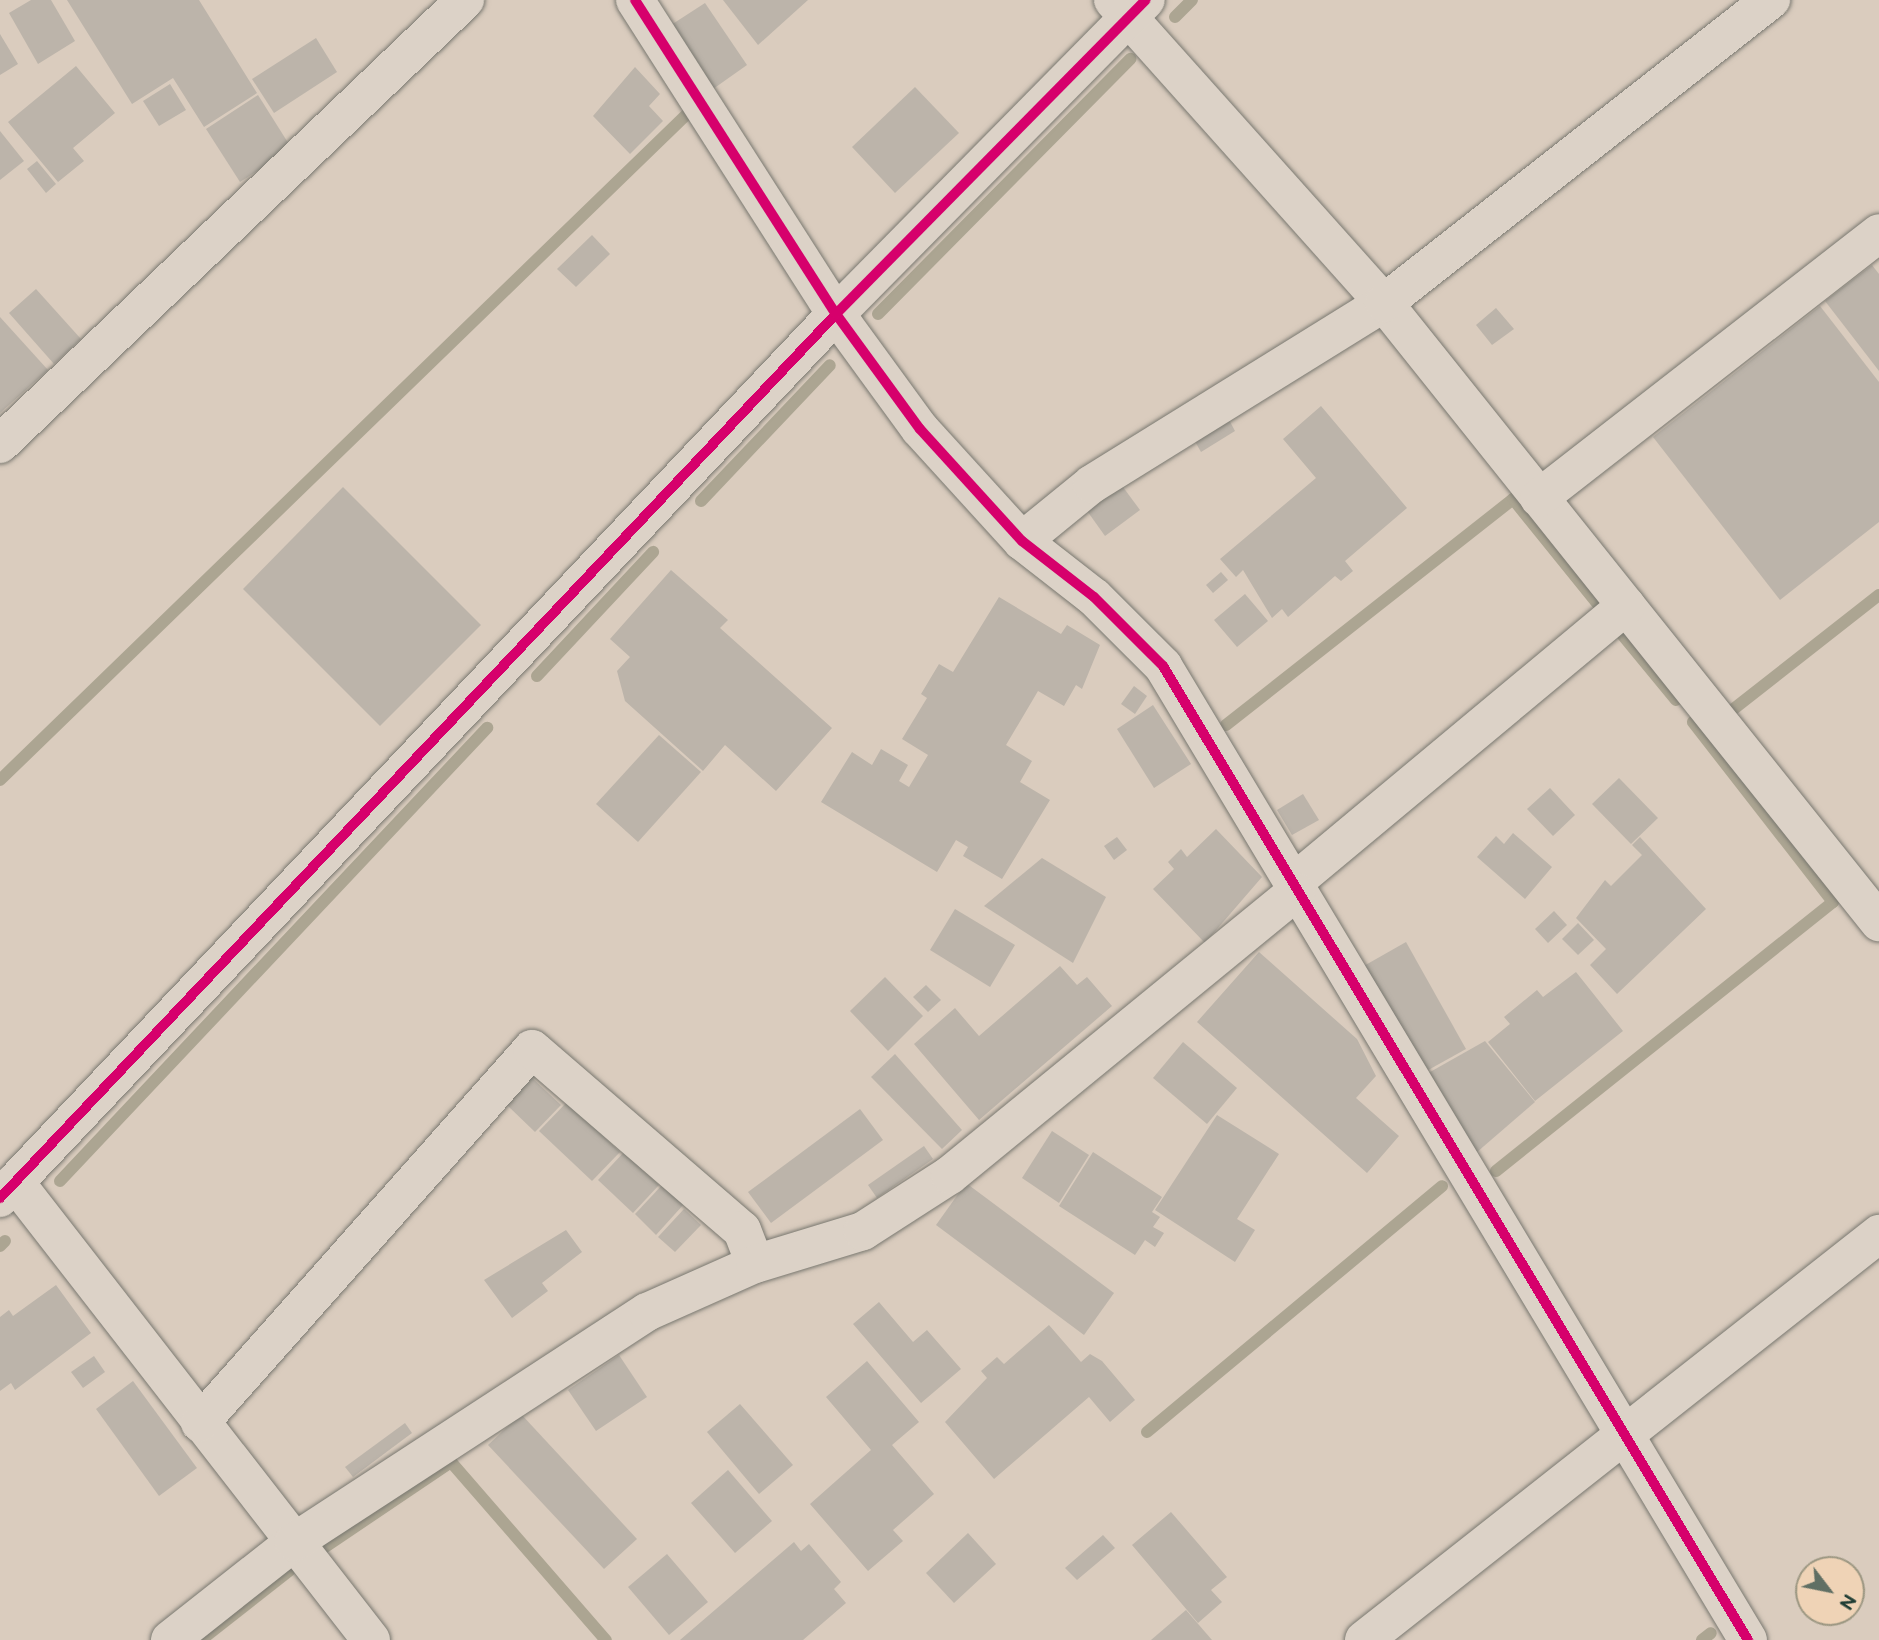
<!DOCTYPE html>
<html>
<head>
<meta charset="utf-8">
<style>
  body { margin:0 }
  #map { position:relative; width:1879px; height:1640px; overflow:hidden; background:#daccbe; font-family:"Balsamiq Sans",sans-serif }
  div>[style] { position:absolute }
  [style*='--x'] { left:calc(var(--x)*1px); top:calc(var(--y)*1px); width:calc(var(--w)*1px); rotate:calc(var(--a)*1deg) }
  .stream>* { height:12px; margin:-6px; padding:0 6px; transform-origin:6px; border-radius:6px; background:#aca592 }
  .building>* { inset:0; background:#bcb4aa }
  .roads { filter:drop-shadow(0 0 2px #797870) drop-shadow(0 0 2px #797870) }
  .minor>* { height:38px; margin:-19px; padding:0 19px; transform-origin:19px; border-radius:19px; background:#dcd2c7 }
  .cycleway>* { height:10px; margin:-5px; padding:0 5px; transform-origin:5px; border-radius:5px; background:#d6006c }
  span { translate:-50% -50%; white-space:nowrap; text-align:center; line-height:1.15; -webkit-text-stroke:5px #efd3b6; paint-order:stroke }
  .north { position:absolute; left:1795px; top:1556px; width:70px; height:70px; box-sizing:border-box; background:#efd3b6; border:2px solid #9c9782; border-radius:50%; rotate:122deg; font-size:19px; font-weight:700; line-height:28px; text-align:center; color:#1f3d34 }
  .north::after { content:''; display:block; margin:auto; width:24px; height:32px; background:#606f64; clip-path:polygon(50% 0,100% 100%,50% 72%,0 100%) }
</style>
</head>
<body>
<div id="map">
  <div class="stream">
    <div style="--x:1175;--y:17;--w:24;--a:-45"></div>
    <div style="--x:878;--y:314;--w:359;--a:-45.3"></div>
    <div style="--x:701;--y:501;--w:187;--a:-46.5"></div>
    <div style="--x:1620;--y:632;--w:88;--a:50.5"></div>
    <div style="--x:537;--y:676;--w:170;--a:-46.9"></div>
    <div style="--x:1731;--y:711;--w:188;--a:-38.1"></div>
    <div style="--x:1226;--y:725;--w:365;--a:-38.2"></div>
    <div style="--x:1513;--y:499;--w:134;--a:51.1"></div>
    <div style="--x:0;--y:780;--w:958;--a:-44.11"></div>
    <div style="--x:1496;--y:1171;--w:431;--a:-38.6"></div>
    <div style="--x:1833;--y:902;--w:228;--a:-127.9"></div>
    <div style="--x:60;--y:1181;--w:623;--a:-46.69"></div>
    <div style="--x:0;--y:1246;--w:7;--a:-45"></div>
    <div style="--x:1147;--y:1432;--w:384;--a:-39.8"></div>
    <div style="--x:322;--y:1549;--w:156;--a:-34"></div>
    <div style="--x:451;--y:1462;--w:236;--a:49"></div>
    <div style="--x:201;--y:1640;--w:112;--a:-38.1"></div>
    <div style="--x:1702;--y:1640;--w:11;--a:-38"></div>
  </div>
  <div class="building">
    <div style="clip-path:polygon(31px 0,51px 0,75px 41px,38px 64px,9px 13px)"></div>
    <div style="clip-path:polygon(67px 0,199px 0,257px 93px,204px 127px,173px 78px,132px 104px)"></div>
    <div style="clip-path:polygon(723px 0,808px 0,758px 45px)"></div>
    <div style="clip-path:polygon(705px 3px,747px 65px,713px 89px,671px 25px)"></div>
    <div style="clip-path:polygon(0 34px,18px 64px,0 75px)"></div>
    <div style="clip-path:polygon(316px 38px,337px 72px,274px 113px,252px 79px)"></div>
    <div style="clip-path:polygon(76px 66px,115px 113px,73px 148px,84px 161px,58px 182px,8px 122px)"></div>
    <div style="clip-path:polygon(635px 67px,660px 94px,649px 106px,663px 121px,630px 154px,593px 116px)"></div>
    <div style="clip-path:polygon(170px 84px,186px 110px,159px 126px,143px 101px)"></div>
    <div style="clip-path:polygon(915px 87px,959px 133px,895px 193px,852px 147px)"></div>
    <div style="clip-path:polygon(258px 95px,292px 149px,240px 182px,206px 129px)"></div>
    <div style="clip-path:polygon(0 131px,24px 161px,0 180px)"></div>
    <div style="clip-path:polygon(37px 161px,56px 184px,46px 193px,27px 169px)"></div>
    <div style="clip-path:polygon(592px 235px,610px 254px,576px 287px,557px 269px)"></div>
    <div style="clip-path:polygon(1872px 265px,1879px 274px,1879px 371px,1825px 301px)"></div>
    <div style="clip-path:polygon(36px 289px,81px 339px,54px 364px,9px 313px)"></div>
    <div style="clip-path:polygon(1820px 306px,1879px 382px,1879px 522px,1780px 600px,1653px 437px)"></div>
    <div style="clip-path:polygon(1496px 308px,1514px 329px,1492px 345px,1476px 325px)"></div>
    <div style="clip-path:polygon(0 317px,48px 370px,0 413px)"></div>
    <div style="clip-path:polygon(1321px 406px,1407px 508px,1345px 561px,1353px 571px,1341px 581px,1335px 576px,1288px 617px,1282px 609px,1272px 618px,1243px 570px,1236px 577px,1220px 559px,1316px 478px,1283px 439px)"></div>
    <div style="clip-path:polygon(1228px 418px,1235px 431px,1201px 452px,1193px 438px)"></div>
    <div style="clip-path:polygon(1120px 483px,1140px 510px,1105px 536px,1085px 508px)"></div>
    <div style="clip-path:polygon(343px 487px,481px 625px,380px 726px,243px 589px)"></div>
    <div style="clip-path:polygon(671px 570px,728px 620px,720px 628px,832px 728px,776px 791px,725px 745px,703px 771px,625px 701px,617px 671px,630px 657px,610px 639px)"></div>
    <div style="clip-path:polygon(1221px 572px,1228px 580px,1213px 593px,1206px 585px)"></div>
    <div style="clip-path:polygon(1245px 594px,1268px 621px,1237px 647px,1214px 620px)"></div>
    <div style="clip-path:polygon(999px 597px,1061px 634px,1067px 625px,1100px 645px,1082px 689px,1076px 685px,1064px 706px,1038px 691px,1006px 745px,1032px 761px,1020px 782px,1050px 800px,1002px 879px,963px 856px,968px 847px,956px 840px,937px 872px,821px 802px,852px 752px,872px 765px,881px 749px,908px 765px,899px 781px,909px 787px,928px 755px,902px 739px,927px 698px,921px 694px,939px 664px,953px 672px)"></div>
    <div style="clip-path:polygon(1134px 686px,1147px 696px,1135px 714px,1121px 704px)"></div>
    <div style="clip-path:polygon(1153px 705px,1191px 764px,1154px 788px,1117px 729px)"></div>
    <div style="clip-path:polygon(659px 735px,701px 772px,638px 842px,596px 804px)"></div>
    <div style="clip-path:polygon(1619px 778px,1658px 818px,1631px 844px,1592px 804px)"></div>
    <div style="clip-path:polygon(1550px 788px,1575px 815px,1553px 836px,1527px 809px)"></div>
    <div style="clip-path:polygon(1303px 794px,1319px 820px,1292px 835px,1277px 810px)"></div>
    <div style="clip-path:polygon(1216px 829px,1262px 877px,1205px 943px,1153px 889px,1174px 869px,1168px 862px,1181px 849px,1187px 857px)"></div>
    <div style="clip-path:polygon(1513px 833px,1552px 867px,1525px 899px,1477px 857px,1496px 836px,1504px 844px)"></div>
    <div style="clip-path:polygon(1117px 837px,1127px 850px,1114px 860px,1104px 846px)"></div>
    <div style="clip-path:polygon(1640px 837px,1706px 909px,1617px 994px,1590px 965px,1606px 949px,1576px 918px,1605px 880px,1611px 886px,1642px 855px,1632px 845px)"></div>
    <div style="clip-path:polygon(1042px 858px,1106px 897px,1073px 963px,984px 906px)"></div>
    <div style="clip-path:polygon(955px 909px,1015px 945px,990px 987px,930px 950px)"></div>
    <div style="clip-path:polygon(1554px 911px,1567px 925px,1548px 943px,1535px 929px)"></div>
    <div style="clip-path:polygon(1578px 923px,1594px 940px,1578px 955px,1562px 939px)"></div>
    <div style="clip-path:polygon(1406px 942px,1466px 1049px,1421px 1074px,1362px 967px)"></div>
    <div style="clip-path:polygon(1259px 952px,1357px 1039px,1376px 1076px,1356px 1098px,1399px 1136px,1367px 1173px,1197px 1022px)"></div>
    <div style="clip-path:polygon(1060px 966px,1077px 985px,1087px 977px,1112px 1006px,979px 1120px,914px 1044px,955px 1008px,979px 1036px)"></div>
    <div style="clip-path:polygon(1576px 972px,1623px 1031px,1535px 1101px,1488px 1042px,1510px 1024px,1504px 1017px,1537px 990px,1543px 997px)"></div>
    <div style="clip-path:polygon(885px 977px,923px 1016px,888px 1051px,850px 1011px)"></div>
    <div style="clip-path:polygon(926px 985px,941px 1000px,928px 1012px,913px 997px)"></div>
    <div style="clip-path:polygon(1485px 1041px,1535px 1102px,1469px 1159px,1423px 1076px)"></div>
    <div style="clip-path:polygon(1183px 1042px,1237px 1088px,1207px 1124px,1153px 1078px)"></div>
    <div style="clip-path:polygon(895px 1054px,962px 1130px,942px 1149px,871px 1077px)"></div>
    <div style="clip-path:polygon(531px 1077px,561px 1105px,535px 1132px,506px 1104px)"></div>
    <div style="clip-path:polygon(567px 1102px,620px 1152px,592px 1181px,539px 1131px)"></div>
    <div style="clip-path:polygon(860px 1109px,883px 1140px,771px 1223px,748px 1192px)"></div>
    <div style="clip-path:polygon(1217px 1115px,1279px 1154px,1237px 1219px,1255px 1230px,1235px 1262px,1155px 1210px)"></div>
    <div style="clip-path:polygon(1052px 1131px,1089px 1155px,1059px 1203px,1022px 1178px)"></div>
    <div style="clip-path:polygon(924px 1146px,933px 1159px,877px 1198px,868px 1185px)"></div>
    <div style="clip-path:polygon(624px 1152px,659px 1185px,633px 1213px,598px 1180px)"></div>
    <div style="clip-path:polygon(1093px 1152px,1162px 1197px,1152px 1212px,1160px 1217px,1153px 1227px,1164px 1233px,1155px 1247px,1145px 1240px,1135px 1255px,1059px 1206px)"></div>
    <div style="clip-path:polygon(966px 1183px,1114px 1293px,1084px 1335px,936px 1225px)"></div>
    <div style="clip-path:polygon(663px 1184px,684px 1204px,656px 1235px,635px 1214px)"></div>
    <div style="clip-path:polygon(684px 1209px,701px 1225px,675px 1252px,658px 1237px)"></div>
    <div style="clip-path:polygon(566px 1230px,582px 1252px,542px 1283px,548px 1291px,512px 1318px,484px 1280px)"></div>
    <div style="clip-path:polygon(56px 1285px,91px 1333px,15px 1390px,11px 1383px,0 1391px,0 1317px,9px 1310px,13px 1316px)"></div>
    <div style="clip-path:polygon(879px 1302px,913px 1342px,927px 1330px,961px 1369px,921px 1403px,853px 1324px)"></div>
    <div style="clip-path:polygon(1049px 1325px,1081px 1362px,1090px 1354px,1102px 1361px,1135px 1400px,1110px 1422px,1089px 1397px,994px 1479px,945px 1422px,987px 1378px,981px 1371px,997px 1357px,1004px 1364px)"></div>
    <div style="clip-path:polygon(619px 1355px,647px 1397px,596px 1431px,568px 1390px)"></div>
    <div style="clip-path:polygon(94px 1356px,105px 1372px,83px 1388px,71px 1372px)"></div>
    <div style="clip-path:polygon(867px 1361px,919px 1422px,892px 1445px,934px 1494px,893px 1530px,903px 1541px,868px 1571px,810px 1504px,871px 1450px,826px 1397px)"></div>
    <div style="clip-path:polygon(133px 1381px,197px 1468px,159px 1496px,96px 1409px)"></div>
    <div style="clip-path:polygon(740px 1404px,793px 1465px,759px 1494px,707px 1432px)"></div>
    <div style="clip-path:polygon(521px 1414px,637px 1539px,604px 1569px,488px 1445px)"></div>
    <div style="clip-path:polygon(405px 1423px,412px 1433px,353px 1477px,345px 1467px)"></div>
    <div style="clip-path:polygon(728px 1470px,772px 1521px,735px 1553px,691px 1503px)"></div>
    <div style="clip-path:polygon(1171px 1512px,1227px 1577px,1211px 1590px,1222px 1602px,1198px 1623px,1132px 1545px)"></div>
    <div style="clip-path:polygon(968px 1533px,996px 1564px,954px 1603px,926px 1573px)"></div>
    <div style="clip-path:polygon(1103px 1535px,1115px 1548px,1077px 1580px,1065px 1568px)"></div>
    <div style="clip-path:polygon(794px 1542px,801px 1551px,809px 1544px,841px 1582px,834px 1589px,846px 1603px,803px 1640px,680px 1640px)"></div>
    <div style="clip-path:polygon(667px 1554px,708px 1602px,669px 1635px,628px 1587px)"></div>
    <div style="clip-path:polygon(1186px 1610px,1212px 1640px,1151px 1640px)"></div>
  </div>
  <div class="roads">
    <div class="minor">
      <div style="--x:635;--y:0;--w:373;--a:57.4"></div>
      <div style="--x:836;--y:314;--w:142;--a:53.9"></div>
      <div style="--x:920;--y:429;--w:151;--a:47.7"></div>
      <div style="--x:1022;--y:541;--w:91;--a:37.9"></div>
      <div style="--x:1094;--y:597;--w:98;--a:45"></div>
      <div style="--x:1163;--y:666;--w:1136;--a:59.01"></div>
      <div style="--x:1113;--y:0;--w:407;--a:48.2"></div>
      <div style="--x:1384;--y:303;--w:793;--a:51.35"></div>
      <div style="--x:0;--y:444;--w:643;--a:-43.68"></div>
      <div style="--x:1539;--y:498;--w:431;--a:-37.9"></div>
      <div style="--x:1022;--y:541;--w:90;--a:-39.2"></div>
      <div style="--x:1092;--y:484;--w:344;--a:-31.8"></div>
      <div style="--x:1384;--y:303;--w:492;--a:-38.1"></div>
      <div style="--x:1292;--y:884;--w:435;--a:-39.8"></div>
      <div style="--x:15;--y:1182;--w:580;--a:52.14"></div>
      <div style="--x:0;--y:1198;--w:1217;--a:-46.6"></div>
      <div style="--x:836;--y:314;--w:441;--a:-45.4"></div>
      <div style="--x:200;--y:1423;--w:500;--a:-48.4"></div>
      <div style="--x:532;--y:1049;--w:277;--a:40.8"></div>
      <div style="--x:742;--y:1230;--w:36;--a:69"></div>
      <div style="--x:170;--y:1640;--w:158;--a:-38.3"></div>
      <div style="--x:294;--y:1542;--w:421;--a:-33.1"></div>
      <div style="--x:647;--y:1312;--w:118;--a:-24"></div>
      <div style="--x:755;--y:1264;--w:113;--a:-17"></div>
      <div style="--x:863;--y:1231;--w:103;--a:-32.8"></div>
      <div style="--x:950;--y:1175;--w:447;--a:-39.3"></div>
      <div style="--x:1364;--y:1640;--w:656;--a:-38.25"></div>
    </div>
  </div>
  <div class="cycleway">
    <div style="--x:635;--y:0;--w:373;--a:57.4"></div>
    <div style="--x:836;--y:314;--w:142;--a:53.9"></div>
    <div style="--x:920;--y:429;--w:151;--a:47.7"></div>
    <div style="--x:1022;--y:541;--w:91;--a:37.9"></div>
    <div style="--x:1094;--y:597;--w:98;--a:45"></div>
    <div style="--x:1163;--y:666;--w:1136;--a:59.01"></div>
    <div style="--x:0;--y:1198;--w:1217;--a:-46.6"></div>
    <div style="--x:836;--y:314;--w:441;--a:-45.4"></div>
  </div>
  <div class="north">N</div>
</div>
</body>
</html>
